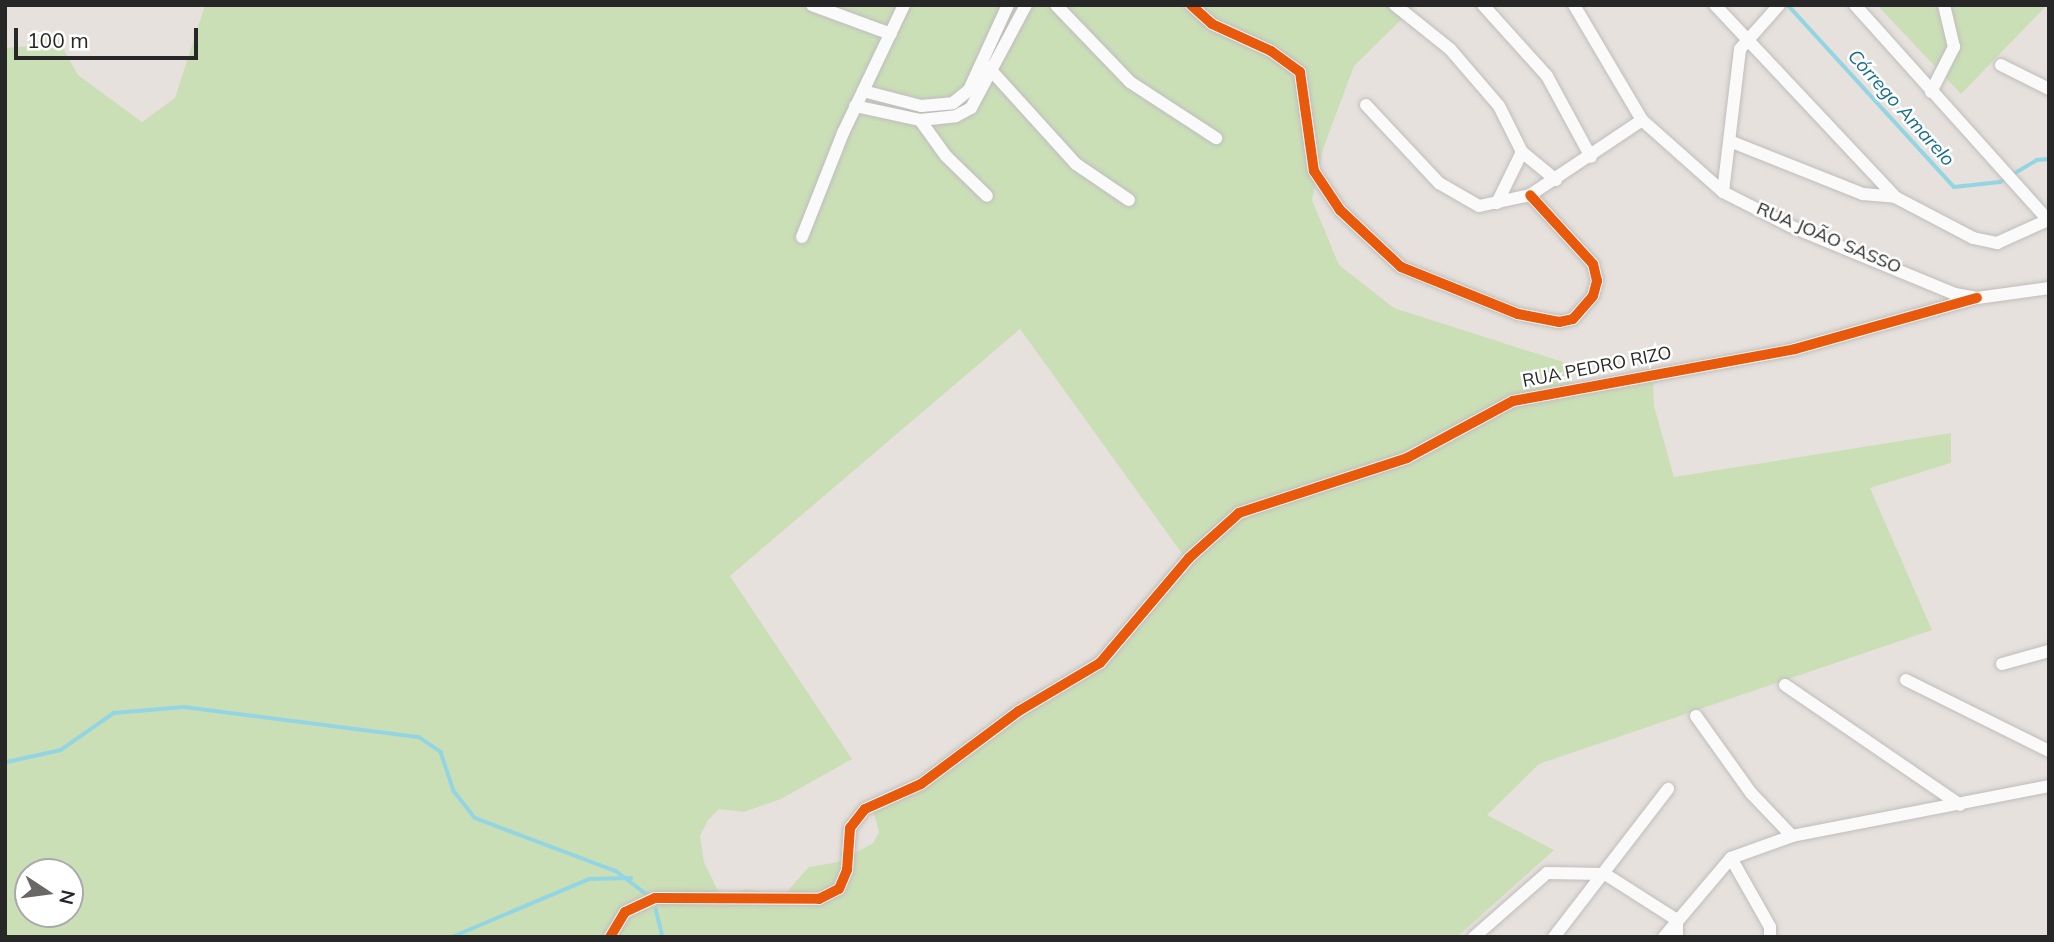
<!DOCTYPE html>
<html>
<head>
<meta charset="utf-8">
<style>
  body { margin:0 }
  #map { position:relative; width:2054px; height:942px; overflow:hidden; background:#e6e1dc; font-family:Mulish,sans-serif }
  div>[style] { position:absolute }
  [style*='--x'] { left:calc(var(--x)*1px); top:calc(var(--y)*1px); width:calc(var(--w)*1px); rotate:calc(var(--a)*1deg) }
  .green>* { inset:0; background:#cbdfb7 }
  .stream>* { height:3.5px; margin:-1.75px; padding:0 1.75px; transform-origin:1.75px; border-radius:1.75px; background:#94d5e3 }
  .roads { filter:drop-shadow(0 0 2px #bfbdbd) drop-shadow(0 0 2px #bfbdbd) }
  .street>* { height:12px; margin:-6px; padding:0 6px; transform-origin:6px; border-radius:6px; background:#fbfafa }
  .cycleway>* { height:10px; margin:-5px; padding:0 5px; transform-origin:5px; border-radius:5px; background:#e8590c }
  span { translate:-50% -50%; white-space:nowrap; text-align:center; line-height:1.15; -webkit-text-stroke:5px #fff; paint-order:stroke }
  .street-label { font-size:18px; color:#272727 }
  .water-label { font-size:19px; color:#156d8d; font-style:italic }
  .frame { position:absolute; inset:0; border:7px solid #272727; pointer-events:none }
  .north { position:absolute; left:14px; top:858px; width:70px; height:70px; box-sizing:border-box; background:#fff; border:2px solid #a9a9a9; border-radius:50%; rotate:103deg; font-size:19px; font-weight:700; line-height:28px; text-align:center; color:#272727 }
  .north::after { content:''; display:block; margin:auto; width:24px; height:32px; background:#6a6866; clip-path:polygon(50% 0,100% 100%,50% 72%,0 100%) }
  .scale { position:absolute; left:14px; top:28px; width:184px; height:32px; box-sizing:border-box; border:4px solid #272727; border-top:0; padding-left:9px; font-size:21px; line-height:24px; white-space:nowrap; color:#272727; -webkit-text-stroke:5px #fff; paint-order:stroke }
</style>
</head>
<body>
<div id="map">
  <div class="green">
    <div style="clip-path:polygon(evenodd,205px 5px,1416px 5px,1354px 66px,1323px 149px,1312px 200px,1339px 265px,1394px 308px,1563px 362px,1571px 386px,1653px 377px,1654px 406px,1674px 477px,1951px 433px,1951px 463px,1870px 488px,1932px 630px,1539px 764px,1487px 815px,1554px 850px,1457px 937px,5px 937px,5px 48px,31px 46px,46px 32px,56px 35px,78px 75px,142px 122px,175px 98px,205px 5px,1020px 329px,1191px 566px,1061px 689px,872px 807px,879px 832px,873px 843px,839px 862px,809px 867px,784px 895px,747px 889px,721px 897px,704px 862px,700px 836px,708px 820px,719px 809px,744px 812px,781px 799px,852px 759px,730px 576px,1020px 329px,205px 5px,28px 872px,70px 872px,70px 914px,28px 914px,28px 872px)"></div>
    <div style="clip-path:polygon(1877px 5px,2047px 5px,1961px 94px)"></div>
  </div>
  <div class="stream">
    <div style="--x:1788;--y:5;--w:246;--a:47.6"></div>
    <div style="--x:1954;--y:187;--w:46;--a:-6.2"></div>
    <div style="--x:2000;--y:182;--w:43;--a:-30.7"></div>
    <div style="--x:2037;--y:160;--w:12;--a:-5"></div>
    <div style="--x:7;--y:762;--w:55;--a:-12.5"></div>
    <div style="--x:61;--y:750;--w:65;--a:-34.9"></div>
    <div style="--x:114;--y:713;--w:70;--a:-4.9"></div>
    <div style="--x:184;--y:707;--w:237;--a:7.3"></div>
    <div style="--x:419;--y:737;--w:27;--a:34"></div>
    <div style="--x:441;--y:752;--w:41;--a:71.6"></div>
    <div style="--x:454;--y:791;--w:34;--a:52"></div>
    <div style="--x:475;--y:818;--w:151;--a:20.6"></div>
    <div style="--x:616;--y:871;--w:41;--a:37.1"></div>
    <div style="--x:656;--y:909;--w:29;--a:76"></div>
    <div style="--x:452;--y:937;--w:149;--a:-22.9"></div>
    <div style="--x:589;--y:879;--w:42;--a:-1.4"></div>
  </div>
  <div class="roads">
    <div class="street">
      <div style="--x:812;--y:5;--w:84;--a:20.2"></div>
      <div style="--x:1056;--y:5;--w:107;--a:46.1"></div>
      <div style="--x:1130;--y:82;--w:103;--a:33.1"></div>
      <div style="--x:1191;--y:5;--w:28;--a:42"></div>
      <div style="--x:1212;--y:24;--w:65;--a:24.6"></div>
      <div style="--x:1271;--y:51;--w:36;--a:36"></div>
      <div style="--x:1300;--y:72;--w:100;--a:82"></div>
      <div style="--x:1314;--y:171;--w:47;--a:56.3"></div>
      <div style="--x:1340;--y:210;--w:83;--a:43.1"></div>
      <div style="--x:1401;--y:267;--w:126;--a:21.9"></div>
      <div style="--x:1518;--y:314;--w:42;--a:11"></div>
      <div style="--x:1559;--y:322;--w:14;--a:-12"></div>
      <div style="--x:1573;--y:319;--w:30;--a:-49"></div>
      <div style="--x:1593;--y:296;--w:16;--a:-75"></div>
      <div style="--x:1597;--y:281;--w:17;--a:-103"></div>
      <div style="--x:1593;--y:264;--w:93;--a:-132.4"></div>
      <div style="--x:1395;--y:5;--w:70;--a:38.7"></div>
      <div style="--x:1450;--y:49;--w:75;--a:49.3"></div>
      <div style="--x:1499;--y:106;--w:51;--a:63.4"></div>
      <div style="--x:1522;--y:152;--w:57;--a:116.1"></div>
      <div style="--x:1483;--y:5;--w:96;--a:48"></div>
      <div style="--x:1547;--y:76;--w:92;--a:61.5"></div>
      <div style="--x:1574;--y:5;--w:134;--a:59.4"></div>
      <div style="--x:1642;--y:120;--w:108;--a:41.6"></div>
      <div style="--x:1723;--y:192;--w:75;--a:26.9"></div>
      <div style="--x:1790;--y:226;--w:178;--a:22.4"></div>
      <div style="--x:1955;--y:294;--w:22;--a:10"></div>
      <div style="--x:1977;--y:298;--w:73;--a:-7.9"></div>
      <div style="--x:1715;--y:5;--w:263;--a:46.8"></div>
      <div style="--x:1855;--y:5;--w:290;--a:48.1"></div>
      <div style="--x:2001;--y:65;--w:54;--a:26.6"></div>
      <div style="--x:988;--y:67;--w:131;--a:47.8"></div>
      <div style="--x:1076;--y:164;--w:64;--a:34.2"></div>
      <div style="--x:863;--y:91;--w:60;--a:14.5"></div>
      <div style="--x:921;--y:106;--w:32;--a:-5"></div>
      <div style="--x:953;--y:103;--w:21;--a:-39"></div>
      <div style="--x:969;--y:90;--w:94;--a:-65.4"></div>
      <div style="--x:1931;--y:92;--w:51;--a:-62.9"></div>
      <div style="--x:1954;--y:47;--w:43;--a:-103.4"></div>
      <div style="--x:1366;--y:105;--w:107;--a:46.9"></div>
      <div style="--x:1439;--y:183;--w:46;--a:29.9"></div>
      <div style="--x:1479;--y:206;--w:52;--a:-12.2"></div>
      <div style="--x:1530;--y:195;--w:135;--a:-33.8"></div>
      <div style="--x:855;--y:106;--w:66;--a:12.2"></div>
      <div style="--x:920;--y:120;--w:36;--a:-6"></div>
      <div style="--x:956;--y:116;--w:17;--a:-28"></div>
      <div style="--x:971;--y:108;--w:117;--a:-61.9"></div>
      <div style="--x:920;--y:120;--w:44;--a:54.2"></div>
      <div style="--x:946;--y:156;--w:57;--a:44.3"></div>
      <div style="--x:1732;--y:142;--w:141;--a:21.7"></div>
      <div style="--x:1863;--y:194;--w:32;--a:5"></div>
      <div style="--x:1895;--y:197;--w:88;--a:27.7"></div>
      <div style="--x:1973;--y:238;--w:25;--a:12"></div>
      <div style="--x:1997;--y:243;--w:56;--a:-24.3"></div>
      <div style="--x:1522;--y:152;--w:44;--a:39.5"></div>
      <div style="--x:1723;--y:192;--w:144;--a:-83.2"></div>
      <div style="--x:1740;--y:49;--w:59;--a:-48.4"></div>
      <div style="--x:802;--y:237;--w:112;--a:-68.5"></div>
      <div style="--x:843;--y:133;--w:142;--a:-64.5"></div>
      <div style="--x:2002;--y:664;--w:49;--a:-15.5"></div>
      <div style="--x:1906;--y:680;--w:160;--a:26.4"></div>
      <div style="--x:1785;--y:685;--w:212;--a:34.4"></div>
      <div style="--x:1696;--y:716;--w:95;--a:54.5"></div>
      <div style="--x:1751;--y:793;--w:59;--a:46.4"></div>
      <div style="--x:1731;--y:858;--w:79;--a:60.5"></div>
      <div style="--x:1770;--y:927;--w:10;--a:90"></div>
      <div style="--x:610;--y:937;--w:29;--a:-59"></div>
      <div style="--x:625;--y:912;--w:33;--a:-25"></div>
      <div style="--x:655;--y:898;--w:164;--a:0.3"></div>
      <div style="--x:819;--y:899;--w:22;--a:-27"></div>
      <div style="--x:839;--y:889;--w:21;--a:-67"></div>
      <div style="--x:847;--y:870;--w:42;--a:-85.9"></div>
      <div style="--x:850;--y:828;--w:24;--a:-52"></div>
      <div style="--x:865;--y:809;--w:61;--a:-24.1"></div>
      <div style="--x:921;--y:784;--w:122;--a:-36.7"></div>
      <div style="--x:1019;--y:711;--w:94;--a:-30.7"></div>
      <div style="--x:1100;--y:663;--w:138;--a:-49.7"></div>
      <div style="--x:1189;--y:558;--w:67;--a:-42"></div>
      <div style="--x:1239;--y:513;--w:177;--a:-18.1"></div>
      <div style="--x:1407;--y:458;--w:120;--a:-28.3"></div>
      <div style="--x:1513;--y:401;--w:287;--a:-10.4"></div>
      <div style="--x:1795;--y:349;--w:189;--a:-15.7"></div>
      <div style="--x:1474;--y:937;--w:97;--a:-41.2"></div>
      <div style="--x:1547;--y:873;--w:58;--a:1"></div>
      <div style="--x:1605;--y:874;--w:85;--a:32.6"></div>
      <div style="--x:1677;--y:920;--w:17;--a:90"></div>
      <div style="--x:1554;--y:937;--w:187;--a:-52.4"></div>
      <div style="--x:1664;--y:937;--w:104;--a:-49.7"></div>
      <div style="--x:1731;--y:858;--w:65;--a:-19.8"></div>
      <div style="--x:1792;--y:836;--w:262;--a:-11"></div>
    </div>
  </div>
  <div class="cycleway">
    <div style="--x:1191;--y:5;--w:28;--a:42"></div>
    <div style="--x:1212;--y:24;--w:65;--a:24.6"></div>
    <div style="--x:1271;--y:51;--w:36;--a:36"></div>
    <div style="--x:1300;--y:72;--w:100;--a:82"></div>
    <div style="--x:1314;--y:171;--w:47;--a:56.3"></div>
    <div style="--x:1340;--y:210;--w:83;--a:43.1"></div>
    <div style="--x:1401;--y:267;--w:126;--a:21.9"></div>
    <div style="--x:1518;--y:314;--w:42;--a:11"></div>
    <div style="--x:1559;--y:322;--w:14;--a:-12"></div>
    <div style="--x:1573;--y:319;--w:30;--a:-49"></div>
    <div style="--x:1593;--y:296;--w:16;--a:-75"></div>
    <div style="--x:1597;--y:281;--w:17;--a:-103"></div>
    <div style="--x:1593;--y:264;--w:93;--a:-132.4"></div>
    <div style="--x:610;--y:937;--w:29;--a:-59"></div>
    <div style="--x:625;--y:912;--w:33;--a:-25"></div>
    <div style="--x:655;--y:898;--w:164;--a:0.3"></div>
    <div style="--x:819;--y:899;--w:22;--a:-27"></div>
    <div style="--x:839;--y:889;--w:21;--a:-67"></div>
    <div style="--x:847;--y:870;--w:42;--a:-85.9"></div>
    <div style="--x:850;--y:828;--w:24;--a:-52"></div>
    <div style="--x:865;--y:809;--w:61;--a:-24.1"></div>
    <div style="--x:921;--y:784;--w:122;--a:-36.7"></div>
    <div style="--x:1019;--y:711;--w:94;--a:-30.7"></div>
    <div style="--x:1100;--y:663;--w:138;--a:-49.7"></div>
    <div style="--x:1189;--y:558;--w:67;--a:-42"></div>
    <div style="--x:1239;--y:513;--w:177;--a:-18.1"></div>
    <div style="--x:1407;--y:458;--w:120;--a:-28.3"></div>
    <div style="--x:1513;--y:401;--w:287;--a:-10.4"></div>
    <div style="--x:1795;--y:349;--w:189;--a:-15.7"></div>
  </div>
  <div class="street-label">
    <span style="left:1829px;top:238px;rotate:23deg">RUA JOÃO SASSO</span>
    <span style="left:1597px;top:367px;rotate:-11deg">RUA PEDRO RIZO</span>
  </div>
  <div class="water-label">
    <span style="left:1901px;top:108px;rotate:48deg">Córrego Amarelo</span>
  </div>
  <div class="frame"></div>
  <div class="north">N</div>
  <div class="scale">100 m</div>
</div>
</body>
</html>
